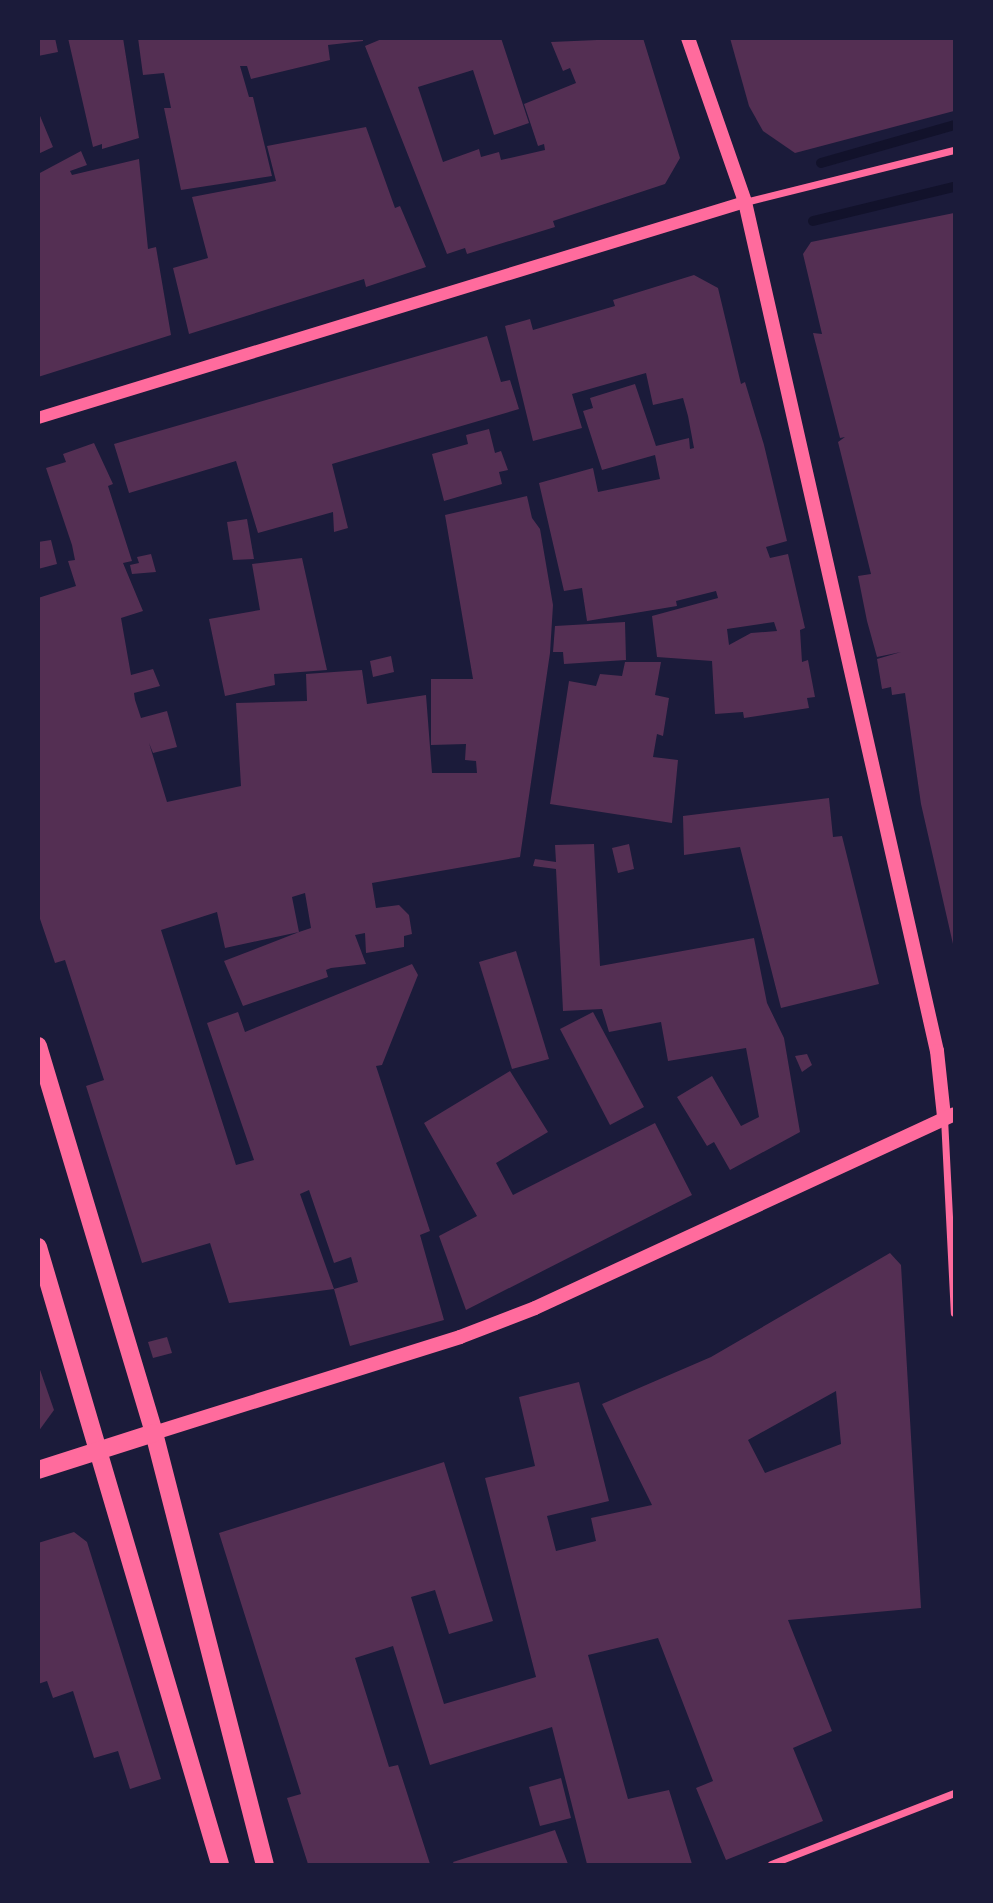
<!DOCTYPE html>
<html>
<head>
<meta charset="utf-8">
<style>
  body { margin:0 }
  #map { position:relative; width:993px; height:1903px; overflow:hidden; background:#1b1b3a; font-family:"IBM Plex Sans",sans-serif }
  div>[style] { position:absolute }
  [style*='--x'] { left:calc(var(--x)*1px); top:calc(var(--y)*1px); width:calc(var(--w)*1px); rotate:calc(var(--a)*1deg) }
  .stream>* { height:10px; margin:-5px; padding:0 5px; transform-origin:5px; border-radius:5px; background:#12122b }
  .building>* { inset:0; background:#542f53 }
  .minor>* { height:7px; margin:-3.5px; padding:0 3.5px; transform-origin:3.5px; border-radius:3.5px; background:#ff6b9d }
  .tertiary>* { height:12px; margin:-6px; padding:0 6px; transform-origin:6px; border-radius:6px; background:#ff6b9d }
  .secondary>* { height:14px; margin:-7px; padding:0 7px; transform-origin:7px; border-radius:7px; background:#ff6b9d }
  .primary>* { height:18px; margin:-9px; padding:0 9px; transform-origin:9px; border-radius:9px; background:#ff6b9d }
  span { translate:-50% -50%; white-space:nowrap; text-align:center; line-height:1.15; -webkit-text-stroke:5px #1b1b3a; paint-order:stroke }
  .frame { position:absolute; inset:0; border:40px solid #1b1b3a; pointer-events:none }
</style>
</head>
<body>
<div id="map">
  <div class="stream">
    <div style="--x:821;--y:163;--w:138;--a:-15.9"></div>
    <div style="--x:813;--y:221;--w:145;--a:-13.6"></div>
  </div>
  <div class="building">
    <div style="clip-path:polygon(38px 38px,55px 38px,58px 52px,38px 56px)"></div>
    <div style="clip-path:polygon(68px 38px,123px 38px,139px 138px,102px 149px,102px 144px,93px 147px)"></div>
    <div style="clip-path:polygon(138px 38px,363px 38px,363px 41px,328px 45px,330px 60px,251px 79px,247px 66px,240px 66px,249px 97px,253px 97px,272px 176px,181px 190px,164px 108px,171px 108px,164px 73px,143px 75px)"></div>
    <div style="clip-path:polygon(384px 38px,501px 38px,529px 123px,494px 135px,473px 70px,418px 87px,443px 162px,479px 149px,481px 157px,499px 152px,501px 160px,545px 150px,544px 144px,538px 146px,524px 104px,576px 83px,570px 68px,563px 71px,551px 42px,643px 38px,680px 158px,665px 184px,553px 221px,555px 227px,467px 254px,465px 248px,447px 254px,365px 46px)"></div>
    <div style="clip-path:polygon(730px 38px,954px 38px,954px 111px,795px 153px,763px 131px,749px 106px)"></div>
    <div style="clip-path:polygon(38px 111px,53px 147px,38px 154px)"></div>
    <div style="clip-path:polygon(366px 127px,395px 208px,400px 206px,426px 267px,366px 287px,364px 279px,189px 334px,173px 268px,208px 258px,192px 197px,276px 181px,267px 146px)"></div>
    <div style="clip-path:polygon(81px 151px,87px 165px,70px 171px,72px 175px,139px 159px,148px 249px,156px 247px,171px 335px,38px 377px,38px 174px)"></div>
    <div style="clip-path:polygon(954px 213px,954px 944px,953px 944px,921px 804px,905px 693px,892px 695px,891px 687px,882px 689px,877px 659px,901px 652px,877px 657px,867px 621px,858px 576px,871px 574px,838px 442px,845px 437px,840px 438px,813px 333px,822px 334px,803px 254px,811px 242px)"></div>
    <div style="clip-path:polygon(evenodd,694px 275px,718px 288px,741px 384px,745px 382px,764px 445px,787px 541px,766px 547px,770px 558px,788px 554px,805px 628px,800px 630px,802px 662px,808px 660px,815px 697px,807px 698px,809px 708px,744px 718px,743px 712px,715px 714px,712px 661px,657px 657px,652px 616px,718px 598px,716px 591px,676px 601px,677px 606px,587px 621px,582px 588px,564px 591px,539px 483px,593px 468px,598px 492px,660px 479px,655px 455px,602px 470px,583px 411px,593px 408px,590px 398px,635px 384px,656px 446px,689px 438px,690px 449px,694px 448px,688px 416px,683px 398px,653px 405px,646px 373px,572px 394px,582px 428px,533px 441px,505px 326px,530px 319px,533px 330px,615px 306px,613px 300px,694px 275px,774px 622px,777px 631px,751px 633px,729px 645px,727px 629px,774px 622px)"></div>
    <div style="clip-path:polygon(487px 336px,501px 382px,510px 380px,519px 409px,332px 464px,348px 528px,334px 532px,333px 512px,258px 533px,236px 461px,129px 493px,114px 444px)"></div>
    <div style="clip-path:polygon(489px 429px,495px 453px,501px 451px,508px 470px,499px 472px,502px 484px,444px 501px,432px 454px,468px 444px,466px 435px)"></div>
    <div style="clip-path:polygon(evenodd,94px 443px,113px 484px,108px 486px,132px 561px,123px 563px,143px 611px,121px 618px,131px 675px,153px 669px,160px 686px,134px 693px,135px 700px,141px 718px,167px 711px,177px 747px,153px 753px,149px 743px,167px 802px,241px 786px,236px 703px,307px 701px,306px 674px,362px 670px,367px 704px,426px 695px,432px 773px,477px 773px,476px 761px,465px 760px,466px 744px,431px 745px,431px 679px,473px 679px,445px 515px,527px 496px,532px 518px,540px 529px,553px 605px,550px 653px,520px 857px,372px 883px,376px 908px,399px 905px,409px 915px,412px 934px,404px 936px,404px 947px,366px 953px,365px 933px,355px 935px,366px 964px,331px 968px,326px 970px,328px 977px,243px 1006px,224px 961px,299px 932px,225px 948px,217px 912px,161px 930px,236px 1165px,254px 1160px,207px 1023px,238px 1012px,245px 1032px,412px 964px,418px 975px,382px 1065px,376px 1066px,430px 1231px,420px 1235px,444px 1320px,350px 1346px,334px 1289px,358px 1282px,351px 1257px,334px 1263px,309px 1190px,300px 1194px,334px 1289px,229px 1303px,210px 1243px,142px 1263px,86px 1086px,104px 1080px,65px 960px,55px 963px,38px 913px,38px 598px,76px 586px,68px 561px,75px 560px,72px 545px,46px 468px,66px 462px,63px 454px,94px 443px,305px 893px,311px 928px,299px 932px,292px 897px,305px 893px)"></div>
    <div style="clip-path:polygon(247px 519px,254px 559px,233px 560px,227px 522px)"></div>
    <div style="clip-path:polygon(51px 540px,57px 564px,38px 569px,38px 542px)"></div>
    <div style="clip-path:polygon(151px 554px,156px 572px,132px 574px,130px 565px,139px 563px,137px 557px)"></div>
    <div style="clip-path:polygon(302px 558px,327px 670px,274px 674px,275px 685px,225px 696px,209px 619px,260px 610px,252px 564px)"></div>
    <div style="clip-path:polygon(625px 622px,626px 660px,564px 664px,563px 652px,553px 652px,555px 626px)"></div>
    <div style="clip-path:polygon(391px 656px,394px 672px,373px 677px,370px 661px)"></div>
    <div style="clip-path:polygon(625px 662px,661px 662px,655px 695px,669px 698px,663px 736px,657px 734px,653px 757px,678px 760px,672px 823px,550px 804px,569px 681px,596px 686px,600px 674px,622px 676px)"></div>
    <div style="clip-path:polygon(829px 798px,833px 837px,842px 836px,879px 984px,781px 1008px,740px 847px,684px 855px,683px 816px)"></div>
    <div style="clip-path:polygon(594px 844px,600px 966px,754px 938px,767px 1003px,784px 1038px,800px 1132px,730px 1170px,714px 1142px,707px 1146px,677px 1097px,712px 1076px,741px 1126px,759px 1117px,746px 1048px,668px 1061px,661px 1022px,609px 1032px,602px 1009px,563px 1011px,556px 869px,533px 866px,535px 859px,556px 862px,555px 845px)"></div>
    <div style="clip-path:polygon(629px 844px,634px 869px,618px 873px,612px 848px)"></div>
    <div style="clip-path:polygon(516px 951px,549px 1059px,512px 1069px,479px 962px)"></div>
    <div style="clip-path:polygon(593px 1012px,644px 1107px,610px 1125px,560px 1029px)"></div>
    <div style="clip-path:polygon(807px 1054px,812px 1065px,802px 1072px,795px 1056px)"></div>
    <div style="clip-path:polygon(510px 1071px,548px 1132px,496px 1163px,513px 1195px,655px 1123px,692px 1195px,466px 1310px,439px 1236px,477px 1216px,424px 1123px)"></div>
    <div style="clip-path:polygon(evenodd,890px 1253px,901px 1265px,921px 1608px,788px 1620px,832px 1731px,793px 1748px,823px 1821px,726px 1860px,696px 1788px,713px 1781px,658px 1638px,588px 1655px,628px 1799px,669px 1790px,692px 1864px,587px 1864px,552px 1727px,430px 1765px,393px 1646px,355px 1658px,389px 1767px,398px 1765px,430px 1864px,308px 1864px,287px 1798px,301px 1794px,219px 1533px,444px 1462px,493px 1621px,449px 1634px,435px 1590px,411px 1597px,444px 1704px,536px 1677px,485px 1478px,535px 1466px,519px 1397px,579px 1382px,609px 1501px,547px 1516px,556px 1551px,596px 1541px,591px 1518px,652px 1505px,602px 1404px,711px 1357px,890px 1253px,836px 1391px,841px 1444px,765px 1473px,748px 1440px,836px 1391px)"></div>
    <div style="clip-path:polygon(167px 1337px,172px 1353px,153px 1358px,148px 1342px)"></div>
    <div style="clip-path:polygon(38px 1364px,54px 1410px,38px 1432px)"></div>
    <div style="clip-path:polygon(74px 1532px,87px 1542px,161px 1779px,130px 1789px,118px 1751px,94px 1758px,73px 1691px,53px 1698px,47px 1681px,38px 1684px,38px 1543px)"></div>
    <div style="clip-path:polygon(561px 1778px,571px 1818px,540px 1826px,529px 1787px)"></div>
    <div style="clip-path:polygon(555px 1830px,568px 1864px,454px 1864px,453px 1862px)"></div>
  </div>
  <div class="minor">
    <div style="--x:745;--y:202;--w:215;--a:-14"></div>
    <div style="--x:944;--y:1118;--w:195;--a:87.1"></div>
    <div style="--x:771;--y:1864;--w:196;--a:-21.2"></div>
  </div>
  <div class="tertiary">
    <div style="--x:38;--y:418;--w:739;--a:-16.99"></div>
  </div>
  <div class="secondary">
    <div style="--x:688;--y:38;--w:174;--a:70.8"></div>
    <div style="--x:745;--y:202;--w:870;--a:77.26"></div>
    <div style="--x:937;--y:1051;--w:66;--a:83.9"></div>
    <div style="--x:154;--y:1433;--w:321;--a:-17.4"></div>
    <div style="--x:460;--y:1337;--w:80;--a:-21.1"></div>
    <div style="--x:535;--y:1308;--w:462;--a:-24.8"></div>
  </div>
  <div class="primary">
    <div style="--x:38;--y:1046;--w:404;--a:73.3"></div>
    <div style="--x:154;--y:1433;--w:445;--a:75.6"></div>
    <div style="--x:38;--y:1247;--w:643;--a:73.57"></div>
    <div style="--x:38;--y:1470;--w:122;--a:-17.7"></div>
  </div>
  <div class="frame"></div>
</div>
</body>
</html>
